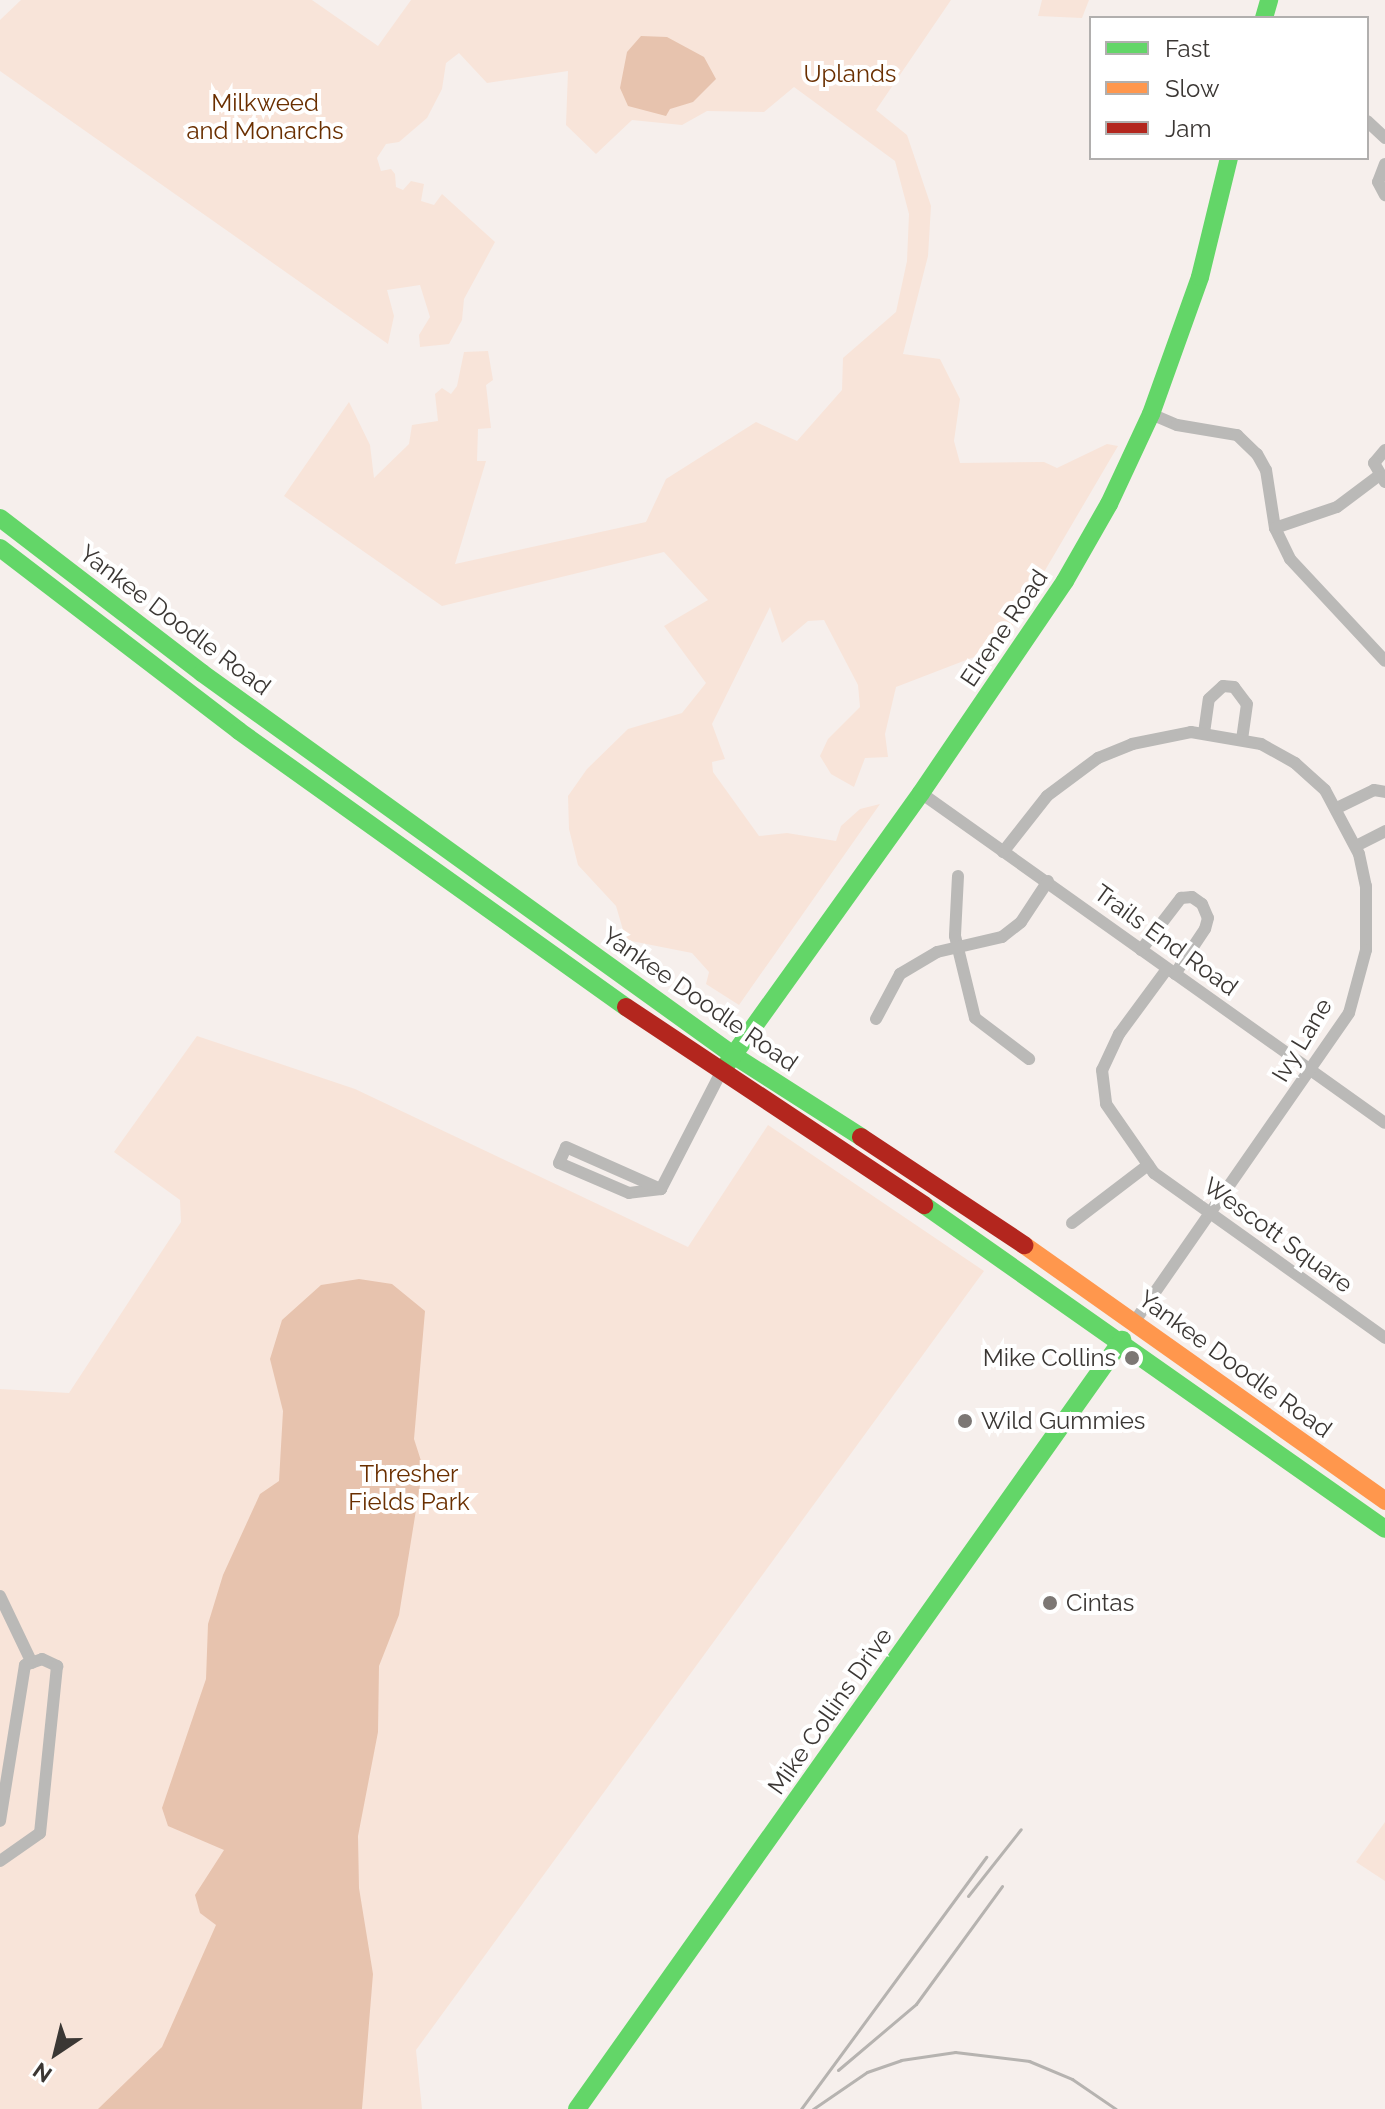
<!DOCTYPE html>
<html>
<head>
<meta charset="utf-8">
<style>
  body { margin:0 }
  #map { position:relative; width:1385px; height:2109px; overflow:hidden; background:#f6efec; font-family:Raleway,sans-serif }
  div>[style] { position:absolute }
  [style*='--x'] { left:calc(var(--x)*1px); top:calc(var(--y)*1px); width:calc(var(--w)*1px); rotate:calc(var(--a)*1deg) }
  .green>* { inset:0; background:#f8e4d9 }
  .water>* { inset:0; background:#e7c3ae }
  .street>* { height:12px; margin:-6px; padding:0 6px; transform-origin:6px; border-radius:6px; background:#bab9b7 }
  .fast>* { height:18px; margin:-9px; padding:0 9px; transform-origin:9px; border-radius:9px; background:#63d668 }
  .slow>* { height:18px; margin:-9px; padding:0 9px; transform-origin:9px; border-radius:9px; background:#ff974d }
  .jam>* { height:18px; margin:-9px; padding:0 9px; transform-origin:9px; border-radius:9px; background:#b3261e }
  .rail>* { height:3px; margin:-1.5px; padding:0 1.5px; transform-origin:1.5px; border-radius:1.5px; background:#b6b3b0 }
  .dots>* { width:22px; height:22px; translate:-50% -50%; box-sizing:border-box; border:4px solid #fff; border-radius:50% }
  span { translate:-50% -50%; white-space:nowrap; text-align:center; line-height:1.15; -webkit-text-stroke:8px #fff; paint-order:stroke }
  .park-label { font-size:24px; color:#6a2f00 }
  .street-label { font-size:24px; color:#3b3734 }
  .poi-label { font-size:24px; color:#3b3734 }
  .right { translate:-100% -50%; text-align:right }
  .left { translate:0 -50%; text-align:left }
  .legend { position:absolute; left:1089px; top:16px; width:280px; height:144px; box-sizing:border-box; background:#fff; border:2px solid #b1afae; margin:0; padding:10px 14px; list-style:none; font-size:24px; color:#3b3734 }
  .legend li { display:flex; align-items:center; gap:16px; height:40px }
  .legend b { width:40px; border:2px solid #b1afae }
  .north { position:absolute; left:16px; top:2013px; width:80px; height:80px; -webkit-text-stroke:6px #fff; paint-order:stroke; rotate:215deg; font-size:22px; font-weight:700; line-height:32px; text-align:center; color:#3b3734 }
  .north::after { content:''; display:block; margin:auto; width:28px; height:36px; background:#3b3734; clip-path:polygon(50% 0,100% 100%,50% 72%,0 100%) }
</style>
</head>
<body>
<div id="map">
  <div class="green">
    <div style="clip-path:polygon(21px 0,312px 0,378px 46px,411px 0,951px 0,876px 110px,907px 135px,931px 206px,928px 256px,903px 354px,940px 359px,960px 399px,954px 441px,960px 463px,1044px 462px,1057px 468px,1107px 444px,1118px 446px,1000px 647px,896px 687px,885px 734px,888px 757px,865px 758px,854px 787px,831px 774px,820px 756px,828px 739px,860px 707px,858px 685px,824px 620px,808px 621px,782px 643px,770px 607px,712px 724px,725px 759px,712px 762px,713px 772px,759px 836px,787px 833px,836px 841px,841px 826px,860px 809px,880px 804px,739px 1005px,706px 984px,709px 972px,692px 953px,626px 940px,616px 906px,578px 865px,569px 829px,568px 796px,587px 769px,628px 729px,682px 713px,706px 683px,664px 626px,708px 600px,664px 552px,442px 606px,284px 496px,349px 402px,370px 445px,374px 478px,409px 444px,412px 425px,438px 421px,435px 394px,442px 388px,451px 394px,457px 386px,464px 352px,488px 351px,493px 380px,486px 385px,491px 428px,478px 429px,477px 461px,486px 461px,455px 564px,646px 522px,666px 479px,756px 422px,797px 441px,842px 390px,843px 358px,896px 312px,907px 261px,909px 214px,895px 161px,794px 87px,764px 112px,707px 111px,682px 125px,632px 120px,596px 154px,566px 125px,568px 71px,487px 83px,459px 53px,446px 63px,442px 89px,427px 118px,399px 142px,386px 144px,377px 158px,381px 171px,391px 169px,395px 174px,396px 187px,403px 190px,411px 181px,424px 184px,421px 201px,434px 205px,442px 194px,495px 242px,464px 299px,462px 320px,449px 344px,420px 347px,419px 335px,430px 317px,420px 285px,387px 290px,394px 316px,388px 344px,0 71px,0 20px)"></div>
    <div style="clip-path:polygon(1042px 0,1089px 0,1082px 18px,1038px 16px)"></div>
    <div style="clip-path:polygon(197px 1036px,355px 1089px,688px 1247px,768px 1125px,984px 1271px,416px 2050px,422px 2109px,0 2109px,0 1389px,69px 1393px,181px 1222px,180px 1200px,114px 1152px)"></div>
    <div style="clip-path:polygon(1385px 1822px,1385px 1881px,1356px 1862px)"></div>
  </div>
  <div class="water">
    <div style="clip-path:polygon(641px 36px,667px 37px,704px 57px,716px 79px,693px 102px,670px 109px,666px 116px,628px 106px,620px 88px,627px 52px)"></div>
    <div style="clip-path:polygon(359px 1279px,392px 1284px,425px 1311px,414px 1439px,423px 1467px,399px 1615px,379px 1666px,378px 1732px,358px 1836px,359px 1888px,373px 1974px,362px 2109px,98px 2109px,162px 2047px,216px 1925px,200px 1913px,195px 1895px,224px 1850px,168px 1826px,162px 1808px,206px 1679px,208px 1624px,223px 1575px,260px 1494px,279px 1481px,283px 1411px,270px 1359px,282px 1320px,321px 1285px)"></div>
  </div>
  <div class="street">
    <div style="--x:1367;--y:121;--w:25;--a:43"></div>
    <div style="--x:1385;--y:164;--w:19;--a:111"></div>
    <div style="--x:1378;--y:182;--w:15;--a:62"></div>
    <div style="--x:1151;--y:414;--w:28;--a:23"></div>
    <div style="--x:1177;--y:425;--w:61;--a:9.5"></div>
    <div style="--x:1237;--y:435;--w:28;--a:44"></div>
    <div style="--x:1257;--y:454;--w:18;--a:61"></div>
    <div style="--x:1266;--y:470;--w:59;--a:81.2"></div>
    <div style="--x:1275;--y:528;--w:34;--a:64"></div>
    <div style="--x:1290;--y:559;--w:139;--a:47"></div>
    <div style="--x:1385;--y:450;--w:17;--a:130"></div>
    <div style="--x:1374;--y:463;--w:22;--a:60"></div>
    <div style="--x:1275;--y:528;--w:65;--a:-18.7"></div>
    <div style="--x:1337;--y:507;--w:50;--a:-36.9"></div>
    <div style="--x:1204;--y:733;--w:34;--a:-82"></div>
    <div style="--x:1209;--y:699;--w:19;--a:-43"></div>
    <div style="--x:1223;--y:686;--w:11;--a:5"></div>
    <div style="--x:1234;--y:687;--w:21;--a:53"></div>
    <div style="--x:1247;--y:704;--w:35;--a:98"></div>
    <div style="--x:921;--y:793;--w:569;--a:35.42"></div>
    <div style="--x:1337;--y:808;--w:41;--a:-25.9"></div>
    <div style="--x:1374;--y:790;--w:11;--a:10"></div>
    <div style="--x:1356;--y:846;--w:33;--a:-27"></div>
    <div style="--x:1003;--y:852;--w:71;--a:-51.8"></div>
    <div style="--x:1047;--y:796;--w:64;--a:-36.7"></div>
    <div style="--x:1098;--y:758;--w:37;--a:-22"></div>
    <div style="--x:1132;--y:744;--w:60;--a:-11.5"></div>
    <div style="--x:1191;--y:732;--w:71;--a:9.7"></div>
    <div style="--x:1261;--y:744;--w:39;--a:29"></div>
    <div style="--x:1295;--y:763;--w:40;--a:42"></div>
    <div style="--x:1325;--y:790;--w:72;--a:62"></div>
    <div style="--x:1359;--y:854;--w:33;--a:78"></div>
    <div style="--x:1366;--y:886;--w:64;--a:90"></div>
    <div style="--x:1366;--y:950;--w:65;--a:105.1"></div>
    <div style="--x:1349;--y:1013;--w:376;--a:124.8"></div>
    <div style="--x:958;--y:876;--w:60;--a:92.9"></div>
    <div style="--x:955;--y:936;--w:84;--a:76.3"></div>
    <div style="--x:975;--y:1018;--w:68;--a:37.2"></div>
    <div style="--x:1141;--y:950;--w:66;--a:-52.4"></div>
    <div style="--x:1181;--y:898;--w:11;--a:-5"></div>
    <div style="--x:1192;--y:897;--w:12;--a:35"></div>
    <div style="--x:1202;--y:904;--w:15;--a:67"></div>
    <div style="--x:1208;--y:918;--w:11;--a:105"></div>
    <div style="--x:1205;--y:929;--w:54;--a:123.7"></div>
    <div style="--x:1167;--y:969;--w:81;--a:126.4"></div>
    <div style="--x:1119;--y:1034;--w:40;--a:115"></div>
    <div style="--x:1102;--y:1070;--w:34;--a:83"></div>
    <div style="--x:1106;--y:1104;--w:84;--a:55.2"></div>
    <div style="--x:1154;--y:1173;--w:284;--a:35.5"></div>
    <div style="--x:876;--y:1019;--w:51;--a:-61.9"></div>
    <div style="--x:900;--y:974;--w:43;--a:-30.7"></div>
    <div style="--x:937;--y:952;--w:67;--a:-13"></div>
    <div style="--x:1002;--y:937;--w:24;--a:-38"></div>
    <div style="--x:1021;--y:922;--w:49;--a:-56.6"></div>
    <div style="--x:661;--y:1189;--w:32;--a:173"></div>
    <div style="--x:629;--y:1193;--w:76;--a:-156.8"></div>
    <div style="--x:559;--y:1163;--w:17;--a:-66"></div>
    <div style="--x:566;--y:1147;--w:104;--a:23.9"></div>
    <div style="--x:661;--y:1189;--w:129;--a:-62.8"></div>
    <div style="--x:1072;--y:1223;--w:96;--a:-37.3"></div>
    <div style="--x:0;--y:1596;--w:74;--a:64.5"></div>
    <div style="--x:0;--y:1821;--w:158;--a:-80.9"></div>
    <div style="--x:25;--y:1665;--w:18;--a:-19"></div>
    <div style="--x:42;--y:1659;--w:17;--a:25"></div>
    <div style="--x:57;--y:1666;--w:168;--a:95.8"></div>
    <div style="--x:40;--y:1833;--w:49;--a:145"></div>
  </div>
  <div class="fast">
    <div style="--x:1264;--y:18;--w:19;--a:-74"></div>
    <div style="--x:0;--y:518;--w:255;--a:37.5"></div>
    <div style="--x:202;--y:673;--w:654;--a:35.73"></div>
    <div style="--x:733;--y:1055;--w:152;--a:32.6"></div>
    <div style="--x:0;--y:548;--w:301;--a:37.4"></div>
    <div style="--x:239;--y:731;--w:475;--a:35.5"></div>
    <div style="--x:727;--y:1064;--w:333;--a:-54.4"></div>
    <div style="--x:921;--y:793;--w:256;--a:-55.8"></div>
    <div style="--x:1065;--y:581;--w:89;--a:-60.3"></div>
    <div style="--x:1109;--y:504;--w:99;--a:-65"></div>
    <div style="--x:1151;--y:414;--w:145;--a:-70.3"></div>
    <div style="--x:1200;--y:277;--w:122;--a:-76.3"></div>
    <div style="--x:924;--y:1205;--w:563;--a:35.1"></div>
    <div style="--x:577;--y:2109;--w:943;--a:-54.67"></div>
  </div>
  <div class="slow">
    <div style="--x:1024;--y:1245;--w:443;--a:35.3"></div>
  </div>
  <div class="jam">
    <div style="--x:626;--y:1007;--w:358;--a:33.6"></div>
    <div style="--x:861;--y:1137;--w:196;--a:33.5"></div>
  </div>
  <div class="rail">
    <div style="--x:968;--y:1896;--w:85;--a:-51.7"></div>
    <div style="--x:838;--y:2070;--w:102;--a:-40.2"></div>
    <div style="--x:916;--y:2004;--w:146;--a:-53.9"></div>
    <div style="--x:801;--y:2109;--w:313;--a:-53.7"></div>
    <div style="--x:813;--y:2109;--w:65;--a:-34.4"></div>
    <div style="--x:867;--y:2072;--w:36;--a:-19"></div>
    <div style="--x:901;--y:2060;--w:55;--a:-8.4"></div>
    <div style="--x:955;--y:2052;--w:75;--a:6.9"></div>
    <div style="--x:1029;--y:2061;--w:47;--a:22.7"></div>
    <div style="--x:1072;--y:2079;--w:53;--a:34.3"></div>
  </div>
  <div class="dots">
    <div style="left:1132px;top:1358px;background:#7c7774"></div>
    <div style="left:965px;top:1421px;background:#7c7774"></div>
    <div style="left:1050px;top:1603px;background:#7c7774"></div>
  </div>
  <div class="park-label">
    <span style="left:850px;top:74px">Uplands</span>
    <span style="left:265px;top:117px">Milkweed<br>and Monarchs</span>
    <span style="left:409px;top:1488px">Thresher<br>Fields Park</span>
  </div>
  <div class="street-label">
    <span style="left:175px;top:620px;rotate:37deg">Yankee Doodle Road</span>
    <span style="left:1004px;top:628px;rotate:-56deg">Elrene Road</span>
    <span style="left:1166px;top:940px;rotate:36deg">Trails End Road</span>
    <span style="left:700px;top:999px;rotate:35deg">Yankee Doodle Road</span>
    <span style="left:1302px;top:1040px;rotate:-59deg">Ivy Lane</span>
    <span style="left:1278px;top:1235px;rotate:36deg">Wescott Square</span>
    <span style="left:1235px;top:1364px;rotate:36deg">Yankee Doodle Road</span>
    <span style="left:830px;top:1711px;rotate:-55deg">Mike Collins Drive</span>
  </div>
  <div class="poi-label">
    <span class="right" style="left:1116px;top:1358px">Mike Collins</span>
    <span class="left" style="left:981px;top:1421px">Wild Gummies</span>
    <span class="left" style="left:1066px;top:1603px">Cintas</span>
  </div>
  <ul class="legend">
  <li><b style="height:10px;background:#63d668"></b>Fast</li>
  <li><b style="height:10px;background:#ff974d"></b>Slow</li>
  <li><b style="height:10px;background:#b3261e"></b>Jam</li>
  </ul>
  <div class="north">N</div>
</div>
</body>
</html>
